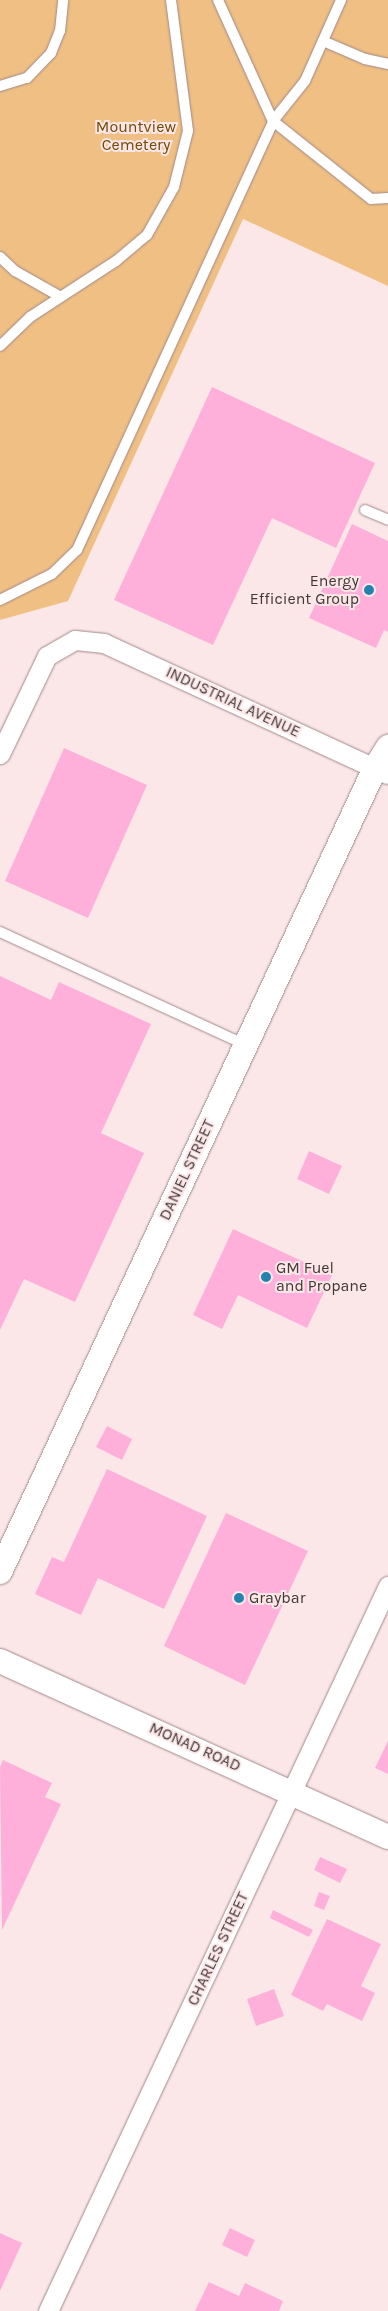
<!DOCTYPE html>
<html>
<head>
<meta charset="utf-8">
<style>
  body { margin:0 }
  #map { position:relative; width:388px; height:2311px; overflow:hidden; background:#fce7e8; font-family:Karla,sans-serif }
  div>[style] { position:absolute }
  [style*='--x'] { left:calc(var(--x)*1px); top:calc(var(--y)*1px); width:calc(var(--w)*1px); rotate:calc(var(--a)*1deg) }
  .green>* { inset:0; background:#efbf83 }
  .building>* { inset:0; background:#feb0da }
  .roads { filter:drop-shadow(0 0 1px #a0898a) drop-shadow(0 0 1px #a0898a) }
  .service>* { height:10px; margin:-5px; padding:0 5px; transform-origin:5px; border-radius:5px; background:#fff }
  .minor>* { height:19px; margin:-9.5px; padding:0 9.5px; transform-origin:9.5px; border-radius:9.5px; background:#fff }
  .tertiary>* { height:24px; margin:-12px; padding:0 12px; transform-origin:12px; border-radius:12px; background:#fff }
  .dots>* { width:14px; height:14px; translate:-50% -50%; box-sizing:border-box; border:2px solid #fce7e8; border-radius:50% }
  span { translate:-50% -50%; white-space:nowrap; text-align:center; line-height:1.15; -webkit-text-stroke:4px #fce7e8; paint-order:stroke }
  .park-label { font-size:16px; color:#734800 }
  .poi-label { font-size:16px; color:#423838 }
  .right { translate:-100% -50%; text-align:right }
  .left { translate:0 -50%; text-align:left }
  .street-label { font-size:16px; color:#423838 }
</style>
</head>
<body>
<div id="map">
  <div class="green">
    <div style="clip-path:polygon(0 0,388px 0,388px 286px,243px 219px,68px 601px,0 620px)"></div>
  </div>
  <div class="building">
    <div style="clip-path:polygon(212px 387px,375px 463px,336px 548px,272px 518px,213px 645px,114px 600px)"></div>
    <div style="clip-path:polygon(352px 524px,388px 541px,388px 632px,384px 630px,376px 648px,309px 618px)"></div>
    <div style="clip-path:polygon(64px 748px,147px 785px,88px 918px,5px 881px)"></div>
    <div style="clip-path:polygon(0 976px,51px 1000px,59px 982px,151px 1024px,101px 1133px,144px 1153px,75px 1302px,24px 1279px,0 1330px)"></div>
    <div style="clip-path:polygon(309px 1151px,342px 1166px,329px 1194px,297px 1179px)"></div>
    <div style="clip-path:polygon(233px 1229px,332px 1275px,307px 1328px,238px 1295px,222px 1329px,193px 1315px)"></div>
    <div style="clip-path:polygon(107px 1426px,132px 1439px,122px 1460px,96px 1447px)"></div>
    <div style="clip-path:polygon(107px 1469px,207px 1516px,164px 1609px,98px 1578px,81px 1615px,35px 1594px,52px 1557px,64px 1562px)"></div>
    <div style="clip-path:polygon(226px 1513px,308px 1551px,245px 1685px,164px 1646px)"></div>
    <div style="clip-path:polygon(388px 1741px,388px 1774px,375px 1768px)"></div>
    <div style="clip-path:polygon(3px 1760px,52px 1783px,45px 1797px,61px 1804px,2px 1930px,0 1767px)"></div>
    <div style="clip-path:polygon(320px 1857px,347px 1869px,340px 1883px,314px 1870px)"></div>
    <div style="clip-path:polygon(319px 1892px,330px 1896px,324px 1910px,314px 1906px)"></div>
    <div style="clip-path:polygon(273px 1910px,313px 1930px,309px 1937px,270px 1918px)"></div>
    <div style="clip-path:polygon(327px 1919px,381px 1944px,361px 1986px,375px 1993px,362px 2021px,327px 2004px,323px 2011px,291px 1995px)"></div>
    <div style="clip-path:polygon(274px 1989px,284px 2016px,256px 2026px,247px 1999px)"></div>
    <div style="clip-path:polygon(230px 2228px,255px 2240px,247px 2257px,222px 2245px)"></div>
    <div style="clip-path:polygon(0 2233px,22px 2243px,0 2291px)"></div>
    <div style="clip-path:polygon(209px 2282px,239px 2296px,245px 2283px,283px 2301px,279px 2311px,195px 2311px)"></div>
  </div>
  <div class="roads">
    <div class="service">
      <div style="--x:218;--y:0;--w:133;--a:65.6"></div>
      <div style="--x:273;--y:121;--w:125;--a:38.5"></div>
      <div style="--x:371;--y:199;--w:17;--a:-3"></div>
      <div style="--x:323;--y:41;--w:46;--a:23.2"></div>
      <div style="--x:365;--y:59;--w:24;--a:12"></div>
      <div style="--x:0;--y:86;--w:28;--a:-17"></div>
      <div style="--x:27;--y:78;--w:35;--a:-46"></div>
      <div style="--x:51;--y:53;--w:24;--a:-68"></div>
      <div style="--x:60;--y:31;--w:31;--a:-84"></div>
      <div style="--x:0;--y:257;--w:21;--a:43"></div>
      <div style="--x:15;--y:271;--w:51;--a:29.6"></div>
      <div style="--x:0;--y:346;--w:42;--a:-44"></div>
      <div style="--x:30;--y:317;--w:103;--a:-33.1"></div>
      <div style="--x:116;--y:261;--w:40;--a:-40"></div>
      <div style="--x:147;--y:235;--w:55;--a:-60.6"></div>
      <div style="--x:174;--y:187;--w:58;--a:-76"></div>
      <div style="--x:188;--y:131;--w:132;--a:-97.4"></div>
      <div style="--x:365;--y:510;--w:25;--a:23"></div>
      <div style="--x:0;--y:600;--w:58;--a:-26.6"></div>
      <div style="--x:52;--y:574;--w:35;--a:-44"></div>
      <div style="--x:77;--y:550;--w:472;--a:-65.4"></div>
      <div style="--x:273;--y:121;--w:51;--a:-51.3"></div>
      <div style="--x:305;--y:81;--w:89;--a:-66"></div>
      <div style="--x:0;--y:932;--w:271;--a:24.7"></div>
    </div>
    <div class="minor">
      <div style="--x:0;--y:754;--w:109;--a:-64.4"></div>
      <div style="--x:47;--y:656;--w:32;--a:-30"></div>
      <div style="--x:75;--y:640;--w:29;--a:6"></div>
      <div style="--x:104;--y:643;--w:313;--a:24.8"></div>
      <div style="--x:48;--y:2311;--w:801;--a:-64.88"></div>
    </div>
    <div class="tertiary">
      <div style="--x:0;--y:1572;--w:887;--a:-64.99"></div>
      <div style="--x:375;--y:768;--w:25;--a:-58"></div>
      <div style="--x:0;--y:1661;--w:426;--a:24.4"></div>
    </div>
  </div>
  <div class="dots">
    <div style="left:369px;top:590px;background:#2183ae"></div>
    <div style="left:266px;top:1277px;background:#2183ae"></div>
    <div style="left:239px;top:1598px;background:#2183ae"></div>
  </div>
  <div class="park-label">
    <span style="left:136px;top:136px">Mountview<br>Cemetery</span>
  </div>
  <div class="poi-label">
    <span class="right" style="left:359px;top:590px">Energy<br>Efficient Group</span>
    <span class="left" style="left:276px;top:1277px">GM Fuel<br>and Propane</span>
    <span class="left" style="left:249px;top:1598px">Graybar</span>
  </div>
  <div class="street-label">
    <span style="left:233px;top:702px;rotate:25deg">INDUSTRIAL AVENUE</span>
    <span style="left:187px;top:1170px;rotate:-65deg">DANIEL STREET</span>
    <span style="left:195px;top:1747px;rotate:24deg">MONAD ROAD</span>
    <span style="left:218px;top:1949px;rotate:-65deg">CHARLES STREET</span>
  </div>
</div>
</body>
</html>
